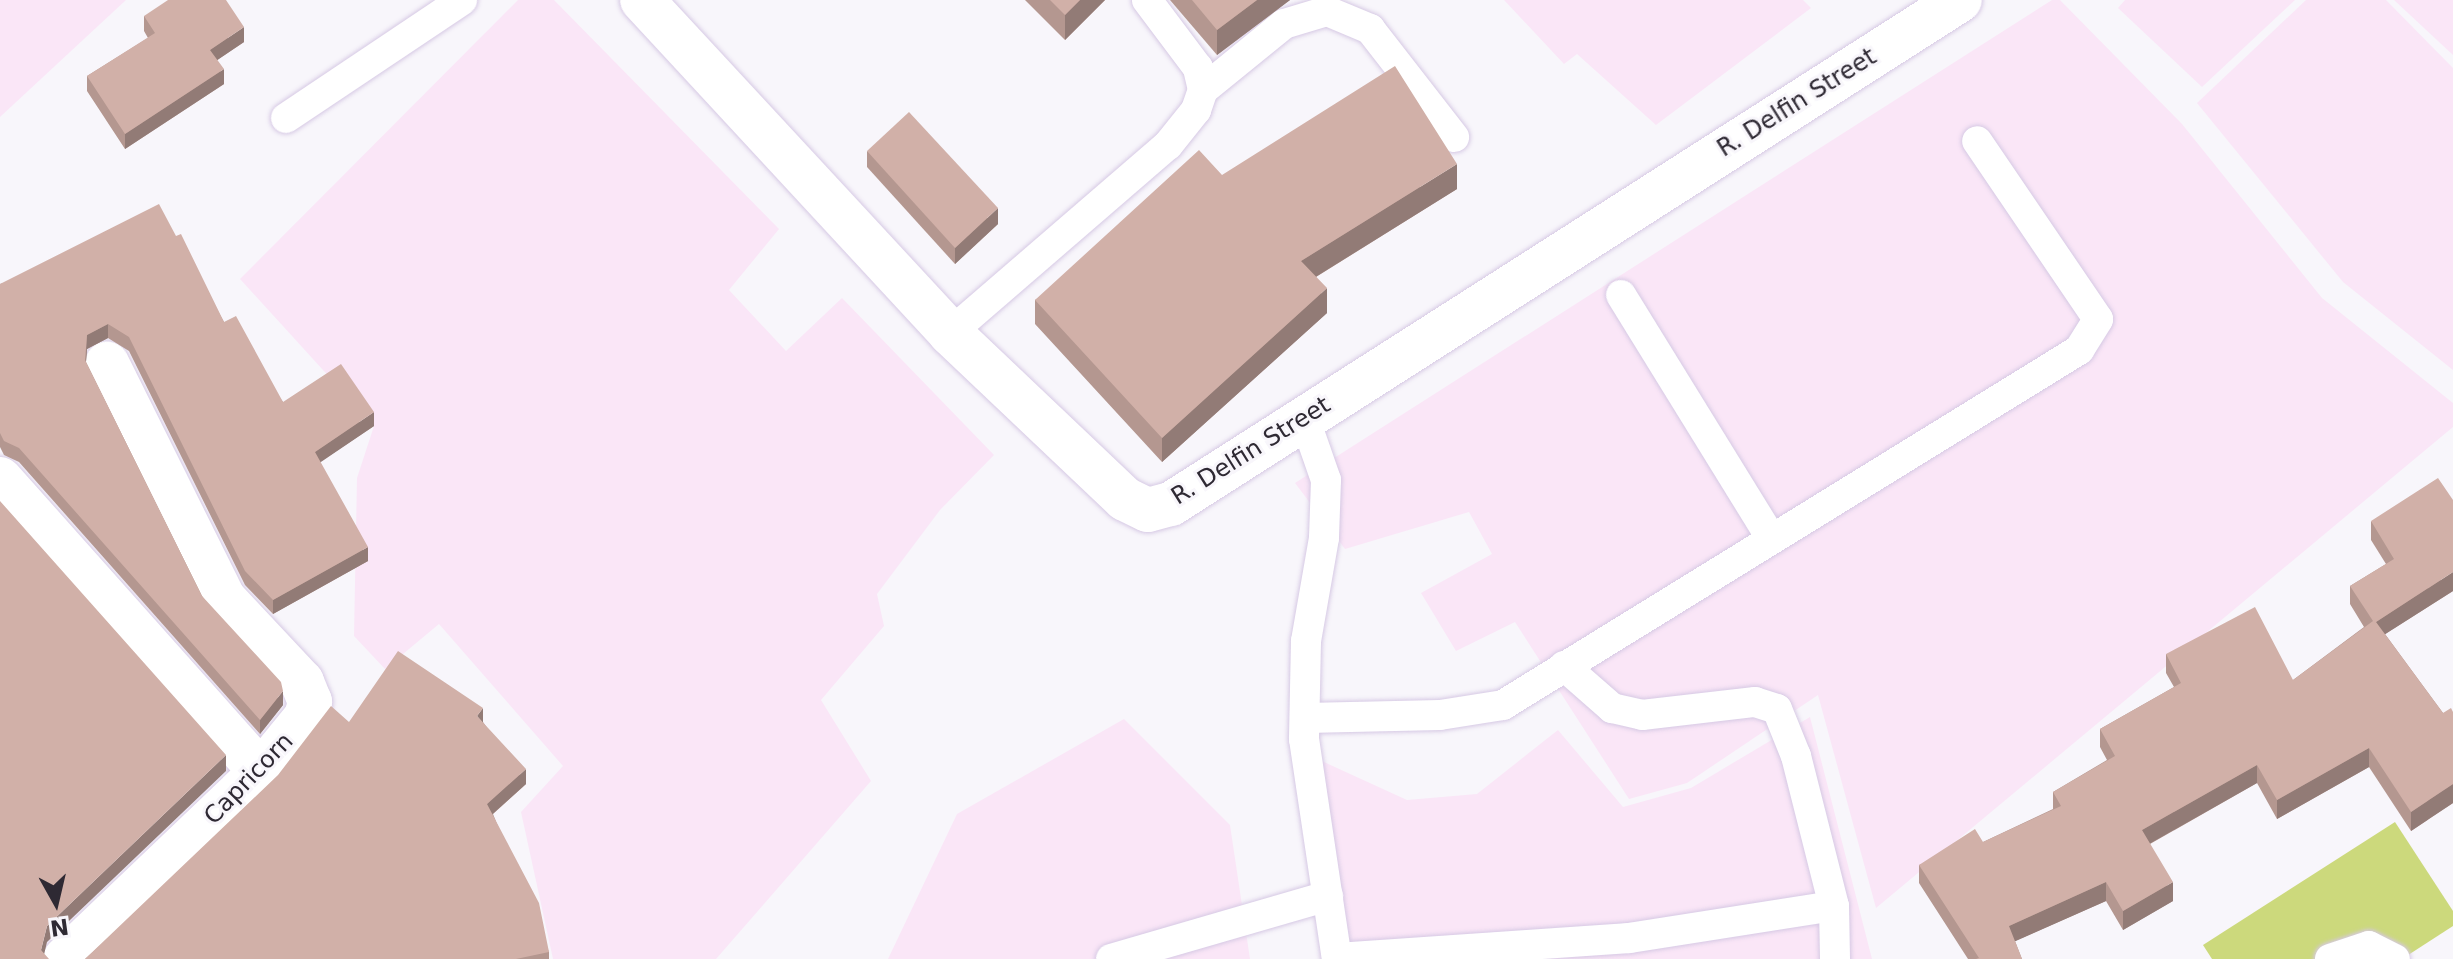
<!DOCTYPE html>
<html>
<head>
<meta charset="utf-8">
<style>
  body { margin:0 }
  #map { position:relative; width:2453px; height:959px; overflow:hidden; background:#f8f6fb; font-family:"DejaVu Sans",sans-serif }
  div>[style] { position:absolute }
  [style*='--x'] { left:calc(var(--x)*1px); top:calc(var(--y)*1px); width:calc(var(--w)*1px); rotate:calc(var(--a)*1deg) }
  .industrial>* { inset:0; background:#fae6f7 }
  .green>* { inset:0; background:#ccd97c }
  .roads { filter:drop-shadow(0 0 2px #d6c9e4) drop-shadow(0 0 2px #d6c9e4) }
  .service>* { height:30px; margin:-15px; padding:0 15px; transform-origin:15px; border-radius:15px; background:#fff }
  .minor>* { height:44px; margin:-22px; padding:0 22px; transform-origin:22px; border-radius:22px; background:#fff }
  .wall>* { inset:0; background:#b49790 }
  .shaded-wall>* { inset:0; background:#927b76 }
  .building>* { inset:0; background:#d1b0a8 }
  span { translate:-50% -50%; white-space:nowrap; text-align:center; line-height:1.15; -webkit-text-stroke:6px #f8f6fb; paint-order:stroke }
  .street-label { font-size:24px; color:#2e2933 }
  .north { position:absolute; left:16px; top:863px; width:80px; height:80px; -webkit-text-stroke:6px #f8f6fb; paint-order:stroke; rotate:172deg; font-size:22px; font-weight:700; line-height:32px; text-align:center; color:#2e2933 }
  .north::after { content:''; display:block; margin:auto; width:28px; height:36px; background:#2e2933; clip-path:polygon(50% 0,100% 100%,50% 72%,0 100%) }
</style>
</head>
<body>
<div id="map">
  <div class="industrial">
    <div style="clip-path:polygon(0 0,126px 0,0 117px)"></div>
    <div style="clip-path:polygon(518px 0,554px 0,779px 229px,729px 290px,786px 351px,842px 298px,994px 455px,940px 510px,877px 594px,884px 626px,821px 700px,871px 781px,716px 959px,553px 959px,521px 812px,563px 766px,439px 624px,385px 669px,354px 636px,357px 478px,374px 426px,240px 279px)"></div>
    <div style="clip-path:polygon(1504px 0,1803px 0,1811px 8px,1656px 125px,1577px 54px,1564px 64px)"></div>
    <div style="clip-path:polygon(2052px 0,2060px 0,2182px 124px,2322px 298px,2453px 403px,2453px 427px,1876px 908px,1818px 695px,1687px 783px,1629px 799px,1515px 622px,1456px 651px,1421px 593px,1492px 554px,1469px 512px,1345px 549px,1295px 483px)"></div>
    <div style="clip-path:polygon(2125px 0,2295px 0,2202px 87px,2118px 8px)"></div>
    <div style="clip-path:polygon(2306px 0,2386px 0,2453px 68px,2453px 370px,2343px 282px,2197px 103px)"></div>
    <div style="clip-path:polygon(2394px 0,2453px 0,2453px 55px)"></div>
    <div style="clip-path:polygon(1810px 717px,1872px 959px,1319px 959px,1330px 958px,1302px 752px,1407px 800px,1477px 794px,1558px 730px,1623px 807px,1691px 788px)"></div>
    <div style="clip-path:polygon(1124px 719px,1230px 825px,1250px 959px,888px 959px,957px 814px)"></div>
  </div>
  <div class="green">
    <div style="clip-path:polygon(2395px 822px,2453px 911px,2453px 926px,2402px 959px,2212px 959px,2203px 945px)"></div>
  </div>
  <div class="roads">
    <div class="service">
      <div style="--x:1203;--y:90;--w:104;--a:-39.2"></div>
      <div style="--x:1284;--y:24;--w:45;--a:-16.8"></div>
      <div style="--x:1327;--y:11;--w:47;--a:22.7"></div>
      <div style="--x:1370;--y:29;--w:137;--a:52.1"></div>
      <div style="--x:286;--y:118;--w:212;--a:-33.8"></div>
      <div style="--x:1621;--y:295;--w:286;--a:58.3"></div>
      <div style="--x:950;--y:333;--w:288;--a:-40.8"></div>
      <div style="--x:1168;--y:145;--w:45;--a:-51.3"></div>
      <div style="--x:1196;--y:110;--w:21;--a:-71"></div>
      <div style="--x:1203;--y:90;--w:23;--a:-103"></div>
      <div style="--x:1198;--y:68;--w:85;--a:-126.9"></div>
      <div style="--x:1304;--y:417;--w:67;--a:70.8"></div>
      <div style="--x:1326;--y:480;--w:58;--a:92"></div>
      <div style="--x:1324;--y:538;--w:105;--a:99.9"></div>
      <div style="--x:1306;--y:641;--w:98;--a:91.2"></div>
      <div style="--x:1304;--y:739;--w:222;--a:81.5"></div>
      <div style="--x:1564;--y:666;--w:64;--a:41.2"></div>
      <div style="--x:1612;--y:708;--w:31;--a:13"></div>
      <div style="--x:1642;--y:715;--w:114;--a:-6.6"></div>
      <div style="--x:1755;--y:702;--w:23;--a:18"></div>
      <div style="--x:1777;--y:709;--w:51;--a:68"></div>
      <div style="--x:1796;--y:756;--w:155;--a:75.8"></div>
      <div style="--x:1834;--y:906;--w:53;--a:88.9"></div>
      <div style="--x:1306;--y:718;--w:134;--a:-1.3"></div>
      <div style="--x:1440;--y:715;--w:64;--a:-9"></div>
      <div style="--x:1503;--y:705;--w:677;--a:-31.65"></div>
      <div style="--x:2079;--y:350;--w:36;--a:-58"></div>
      <div style="--x:2098;--y:319;--w:215;--a:-124.2"></div>
      <div style="--x:1337;--y:958;--w:293;--a:-3.9"></div>
      <div style="--x:1629;--y:938;--w:207;--a:-8.9"></div>
      <div style="--x:1111;--y:959;--w:226;--a:-16.2"></div>
      <div style="--x:2330;--y:959;--w:41;--a:-18.4"></div>
      <div style="--x:2369;--y:946;--w:29;--a:27"></div>
    </div>
    <div class="minor">
      <div style="--x:642;--y:0;--w:454;--a:47.2"></div>
      <div style="--x:950;--y:333;--w:241;--a:43.5"></div>
      <div style="--x:1125;--y:499;--w:25;--a:26"></div>
      <div style="--x:1148;--y:510;--w:24;--a:-15"></div>
      <div style="--x:1171;--y:504;--w:936;--a:-32.57"></div>
      <div style="--x:0;--y:479;--w:392;--a:48.3"></div>
      <div style="--x:65;--y:959;--w:271;--a:-43.7"></div>
      <div style="--x:261;--y:772;--w:71;--a:-50.7"></div>
      <div style="--x:306;--y:717;--w:16;--a:-75"></div>
      <div style="--x:310;--y:702;--w:22;--a:-112"></div>
      <div style="--x:302;--y:682;--w:114;--a:-133.2"></div>
      <div style="--x:224;--y:599;--w:263;--a:-116.4"></div>
    </div>
  </div>
  <div class="wall">
    <div style="clip-path:polygon(1025px 0,1105px 0,1065px 40px)"></div>
    <div style="clip-path:polygon(1170px 0,1290px 0,1217px 55px)"></div>
    <div style="clip-path:polygon(144px 16px,244px 42px,217px 60px,224px 84px,125px 149px,87px 91px,87px 76px,148px 38px,144px 31px)"></div>
    <div style="clip-path:polygon(867px 151px,998px 224px,955px 264px,867px 167px)"></div>
    <div style="clip-path:polygon(1222px 175px,1457px 189px,1316px 277px,1327px 313px,1162px 462px,1035px 324px,1035px 300px)"></div>
    <div style="clip-path:polygon(176px 236px,224px 322px,283px 402px,374px 426px,320px 462px,368px 561px,273px 614px,245px 585px,129px 351px,108px 338px,87px 349px,86px 362px,202px 596px,283px 705px,260px 734px,19px 462px,4px 455px,0 447px,0 284px)"></div>
    <div style="clip-path:polygon(2371px 521px,2453px 591px,2385px 634px,2443px 713px,2453px 712px,2453px 803px,2411px 831px,2369px 767px,2277px 819px,2257px 783px,2150px 844px,2173px 901px,2123px 930px,2106px 901px,2015px 941px,2022px 959px,1968px 959px,1919px 883px,1919px 865px,1983px 842px,2053px 809px,2053px 792px,2107px 760px,2100px 747px,2100px 729px,2174px 687px,2166px 673px,2166px 654px,2293px 680px,2364px 627px,2350px 604px,2350px 586px,2386px 564px,2371px 540px)"></div>
    <div style="clip-path:polygon(349px 722px,483px 722px,526px 784px,493px 814px,549px 952px,549px 959px,85px 959px)"></div>
  </div>
  <div class="shaded-wall">
    <div style="clip-path:polygon(1080px 0,1105px 0,1065px 40px,1065px 15px)"></div>
    <div style="clip-path:polygon(1257px 0,1290px 0,1217px 55px,1217px 30px)"></div>
    <div style="clip-path:polygon(244px 27px,244px 42px,210px 65px,210px 50px)"></div>
    <div style="clip-path:polygon(224px 69px,224px 84px,125px 149px,125px 134px)"></div>
    <div style="clip-path:polygon(1457px 164px,1457px 189px,1301px 286px,1301px 261px)"></div>
    <div style="clip-path:polygon(998px 208px,998px 224px,955px 264px,955px 248px)"></div>
    <div style="clip-path:polygon(1327px 288px,1327px 313px,1162px 462px,1162px 438px)"></div>
    <div style="clip-path:polygon(108px 324px,108px 338px,87px 349px,85px 374px,87px 335px)"></div>
    <div style="clip-path:polygon(374px 412px,374px 426px,315px 466px,315px 452px)"></div>
    <div style="clip-path:polygon(368px 547px,368px 561px,273px 614px,273px 600px)"></div>
    <div style="clip-path:polygon(2453px 572px,2453px 591px,2376px 640px,2376px 622px)"></div>
    <div style="clip-path:polygon(283px 691px,283px 705px,260px 734px,260px 720px)"></div>
    <div style="clip-path:polygon(483px 708px,483px 723px,477px 716px)"></div>
    <div style="clip-path:polygon(2369px 748px,2369px 767px,2277px 819px,2277px 800px)"></div>
    <div style="clip-path:polygon(226px 755px,226px 771px,47px 942px,43px 959px,41px 950px,47px 926px)"></div>
    <div style="clip-path:polygon(2257px 765px,2257px 783px,2142px 848px,2142px 830px)"></div>
    <div style="clip-path:polygon(526px 769px,526px 784px,487px 819px,487px 804px)"></div>
    <div style="clip-path:polygon(2453px 784px,2453px 803px,2411px 831px,2411px 812px)"></div>
    <div style="clip-path:polygon(2106px 882px,2106px 901px,2009px 944px,2009px 926px)"></div>
    <div style="clip-path:polygon(2173px 882px,2173px 901px,2123px 930px,2123px 911px)"></div>
  </div>
  <div class="building">
    <div style="clip-path:polygon(168px 0,226px 0,244px 27px,210px 50px,224px 69px,125px 134px,87px 76px,155px 33px,144px 16px)"></div>
    <div style="clip-path:polygon(1050px 0,1080px 0,1065px 15px)"></div>
    <div style="clip-path:polygon(1192px 0,1257px 0,1217px 30px)"></div>
    <div style="clip-path:polygon(1395px 66px,1457px 164px,1301px 261px,1327px 288px,1162px 438px,1035px 300px,1199px 150px,1222px 175px)"></div>
    <div style="clip-path:polygon(909px 112px,998px 208px,955px 248px,867px 151px)"></div>
    <div style="clip-path:polygon(159px 204px,176px 236px,181px 234px,224px 322px,236px 316px,283px 402px,341px 364px,374px 412px,315px 452px,368px 547px,273px 600px,245px 571px,129px 337px,108px 324px,87px 335px,85px 360px,202px 596px,281px 682px,283px 691px,260px 720px,19px 448px,4px 441px,0 433px,0 284px)"></div>
    <div style="clip-path:polygon(2438px 478px,2453px 500px,2453px 572px,2376px 622px,2443px 713px,2451px 708px,2453px 712px,2453px 784px,2411px 812px,2369px 748px,2277px 800px,2257px 765px,2142px 830px,2173px 882px,2123px 911px,2106px 882px,2009px 926px,2022px 959px,1976px 959px,1979px 958px,1919px 865px,1975px 829px,1983px 842px,2061px 806px,2053px 792px,2115px 756px,2100px 729px,2181px 683px,2166px 654px,2255px 607px,2293px 680px,2373px 621px,2350px 586px,2394px 559px,2371px 521px)"></div>
    <div style="clip-path:polygon(0 501px,226px 755px,47px 926px,41px 950px,49px 959px,0 959px)"></div>
    <div style="clip-path:polygon(398px 651px,483px 708px,477px 716px,526px 769px,487px 804px,539px 903px,549px 952px,516px 959px,85px 959px,278px 775px,331px 706px,349px 722px)"></div>
  </div>
  <div class="street-label">
    <span style="left:1797px;top:103px;rotate:-32deg">R. Delfin Street</span>
    <span style="left:1251px;top:451px;rotate:-32deg">R. Delfin Street</span>
    <span style="left:249px;top:779px;rotate:-46deg">Capricorn</span>
  </div>
  <div class="north">N</div>
</div>
</body>
</html>
